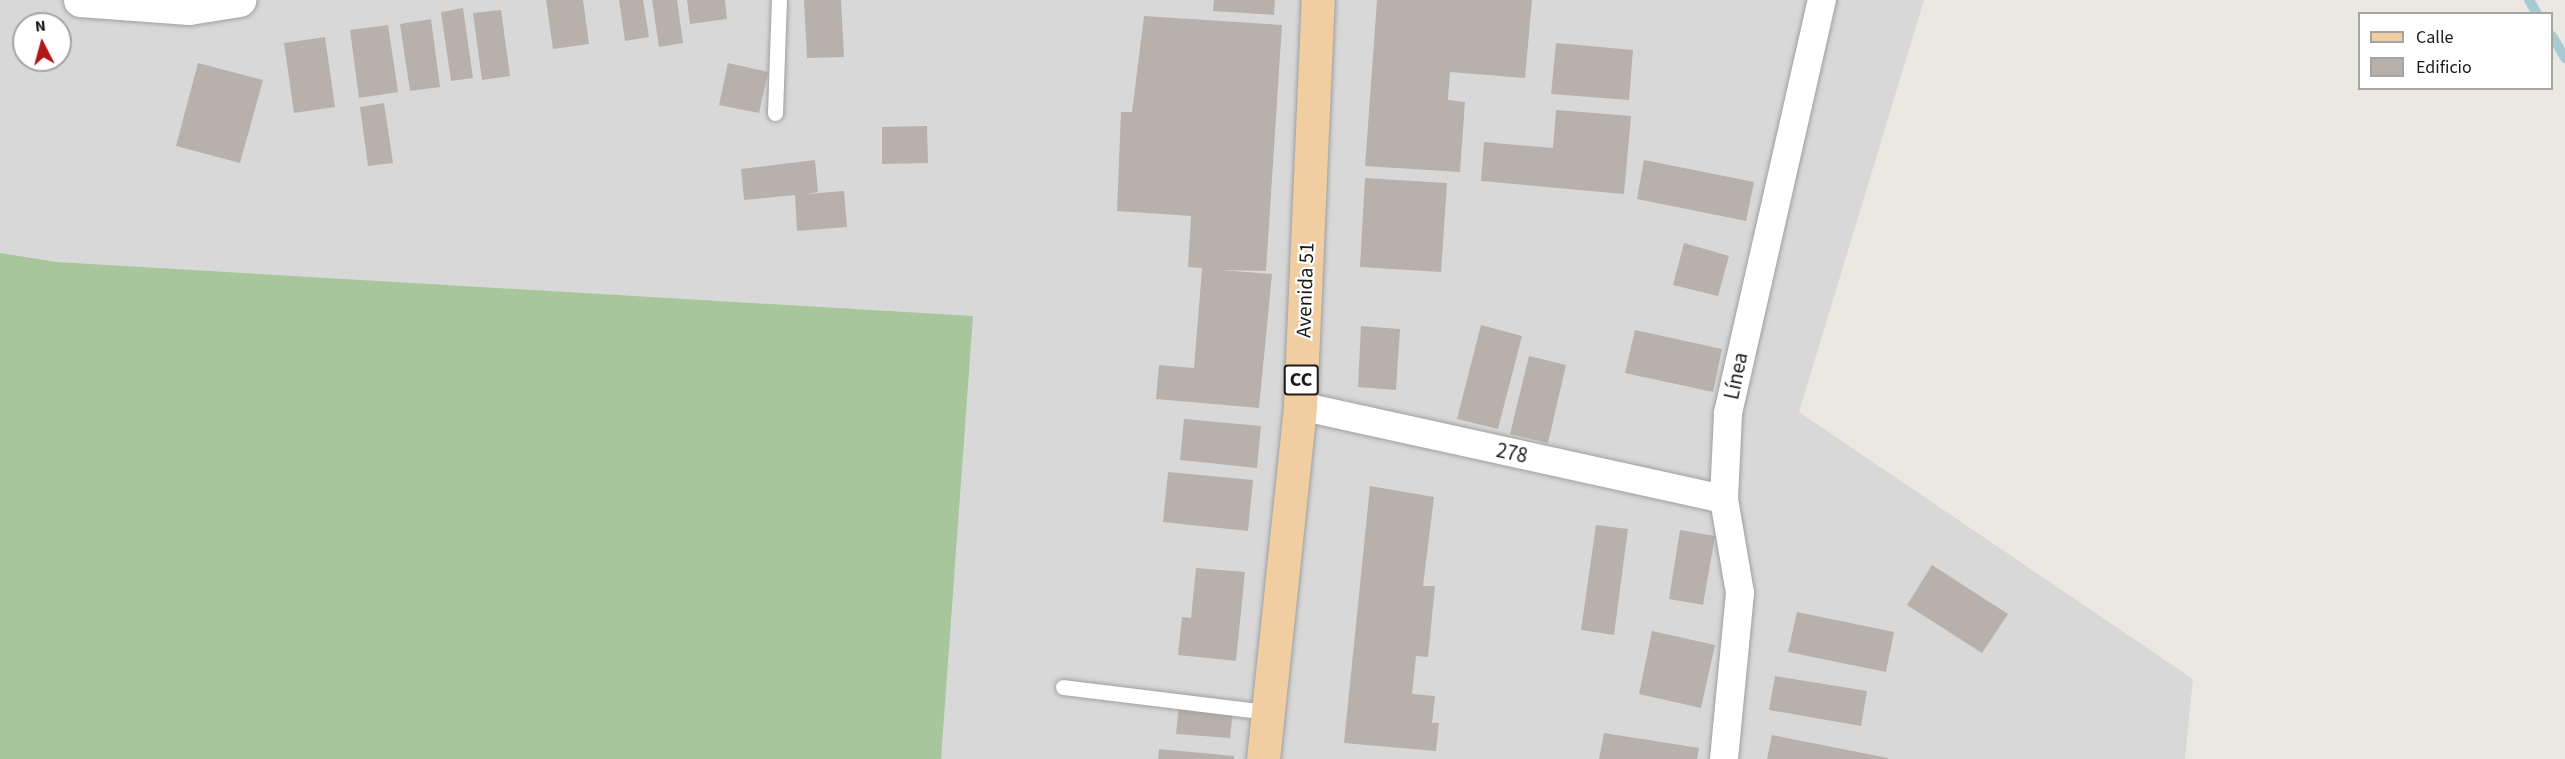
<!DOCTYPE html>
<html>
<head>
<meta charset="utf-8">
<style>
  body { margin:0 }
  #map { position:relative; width:2565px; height:759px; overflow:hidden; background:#ebe8e2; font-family:"Source Sans 3",sans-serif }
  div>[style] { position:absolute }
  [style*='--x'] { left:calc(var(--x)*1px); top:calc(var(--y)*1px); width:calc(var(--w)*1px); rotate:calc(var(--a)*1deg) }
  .residential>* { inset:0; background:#d9d8d8 }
  .forest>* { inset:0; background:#a8c69b }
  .stream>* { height:10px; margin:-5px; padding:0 5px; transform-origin:5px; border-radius:5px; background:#a7cad4 }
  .building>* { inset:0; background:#b8b1ab }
  .roads { filter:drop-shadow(0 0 2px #9f9f9f) drop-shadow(0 0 2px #9f9f9f) }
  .service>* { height:15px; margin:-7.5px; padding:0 7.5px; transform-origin:7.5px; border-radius:7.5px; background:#fff }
  .minor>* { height:28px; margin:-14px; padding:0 14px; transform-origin:14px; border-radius:14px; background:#fff }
  .tertiary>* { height:33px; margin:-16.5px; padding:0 16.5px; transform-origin:16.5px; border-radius:16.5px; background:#fff }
  .primary>* { height:33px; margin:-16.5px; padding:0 16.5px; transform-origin:16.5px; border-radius:16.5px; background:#f0cea2 }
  span { translate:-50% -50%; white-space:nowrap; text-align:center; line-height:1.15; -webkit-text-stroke:4.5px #fff; paint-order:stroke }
  .shield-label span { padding:2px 4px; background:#fff; border:2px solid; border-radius:4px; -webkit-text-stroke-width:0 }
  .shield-label { font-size:20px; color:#1b1b1b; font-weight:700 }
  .street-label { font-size:21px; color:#1b1b1b }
  .legend { position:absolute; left:2358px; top:12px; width:195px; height:78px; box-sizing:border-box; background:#fff; border:2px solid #a4a4a4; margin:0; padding:8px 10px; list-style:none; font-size:18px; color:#1b1b1b }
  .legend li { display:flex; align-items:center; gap:12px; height:30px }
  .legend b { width:30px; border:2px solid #a4a4a4 }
  .north { position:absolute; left:12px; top:12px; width:60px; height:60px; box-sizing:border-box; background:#fff; border:2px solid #a4a4a4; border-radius:50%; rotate:354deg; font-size:16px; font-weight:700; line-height:24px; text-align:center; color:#1b1b1b }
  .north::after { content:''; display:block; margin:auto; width:21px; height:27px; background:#af1719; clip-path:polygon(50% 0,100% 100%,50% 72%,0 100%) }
</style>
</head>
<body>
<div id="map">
  <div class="residential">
    <div style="clip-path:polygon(evenodd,0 0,1924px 0,1799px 412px,2193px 679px,2185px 759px,0 759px,0 0,24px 24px,60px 24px,60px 60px,24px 60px,24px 24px)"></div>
  </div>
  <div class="forest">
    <div style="clip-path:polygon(0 253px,56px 262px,973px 316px,941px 759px,0 759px)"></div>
  </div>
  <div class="stream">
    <div style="--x:2529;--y:0;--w:16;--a:60"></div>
    <div style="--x:2552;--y:36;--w:26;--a:59"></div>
  </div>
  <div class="building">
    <div style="clip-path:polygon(546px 0,583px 0,589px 44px,553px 49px)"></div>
    <div style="clip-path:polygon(619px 0,643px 0,649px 37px,625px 41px)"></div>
    <div style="clip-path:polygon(652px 0,677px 0,683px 43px,659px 47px)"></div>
    <div style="clip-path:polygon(687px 0,725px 0,727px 19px,690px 24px)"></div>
    <div style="clip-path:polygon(804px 0,841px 0,844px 57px,807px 58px)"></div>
    <div style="clip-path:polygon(1214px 0,1275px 0,1274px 15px,1213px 11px)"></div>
    <div style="clip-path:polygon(1377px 0,1532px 0,1525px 78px,1450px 72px,1448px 100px,1465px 102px,1460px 172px,1365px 166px)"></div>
    <div style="clip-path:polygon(463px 8px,473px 78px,451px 81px,441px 12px)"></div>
    <div style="clip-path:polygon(501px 10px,510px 76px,482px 80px,473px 13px)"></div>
    <div style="clip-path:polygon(1144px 16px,1282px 25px,1266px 271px,1220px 270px,1272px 274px,1259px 408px,1156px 399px,1159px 365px,1194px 368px,1202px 268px,1188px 267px,1191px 216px,1117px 211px,1121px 112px,1132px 112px)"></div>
    <div style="clip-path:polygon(431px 19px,440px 87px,410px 91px,400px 24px)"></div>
    <div style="clip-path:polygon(388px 25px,398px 92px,359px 98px,350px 30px)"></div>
    <div style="clip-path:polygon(325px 37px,335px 107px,294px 113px,284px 43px)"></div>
    <div style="clip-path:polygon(1556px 43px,1633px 50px,1629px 100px,1551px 94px)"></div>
    <div style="clip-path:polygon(198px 63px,263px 80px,240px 163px,176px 146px)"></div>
    <div style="clip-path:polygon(728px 63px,768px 72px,759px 113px,719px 105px)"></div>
    <div style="clip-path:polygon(384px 103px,393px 163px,368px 166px,360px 107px)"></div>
    <div style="clip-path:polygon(1556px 110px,1631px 116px,1624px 194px,1481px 181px,1484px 142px,1553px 148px)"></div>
    <div style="clip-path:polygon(927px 126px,928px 163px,882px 164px,882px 127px)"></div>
    <div style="clip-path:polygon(815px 160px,818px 192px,806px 194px,844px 191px,847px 227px,797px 231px,795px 195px,744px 200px,741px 169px)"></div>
    <div style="clip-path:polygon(1644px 160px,1754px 182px,1746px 221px,1637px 199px)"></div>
    <div style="clip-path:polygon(1365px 178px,1447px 183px,1441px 272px,1360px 267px)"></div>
    <div style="clip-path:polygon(1684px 243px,1729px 256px,1718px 296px,1673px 285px)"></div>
    <div style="clip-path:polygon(1481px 325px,1522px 336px,1498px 429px,1457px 419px)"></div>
    <div style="clip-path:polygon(1361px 326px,1400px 329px,1396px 390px,1358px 387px)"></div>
    <div style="clip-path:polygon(1635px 330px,1722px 349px,1713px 392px,1625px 373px)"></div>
    <div style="clip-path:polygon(1529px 356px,1566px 365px,1548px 443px,1510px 434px)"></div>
    <div style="clip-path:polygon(1184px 419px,1261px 426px,1257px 468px,1180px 460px)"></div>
    <div style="clip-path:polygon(1168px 472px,1253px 480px,1248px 531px,1163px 522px)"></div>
    <div style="clip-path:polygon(1370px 486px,1434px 497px,1423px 586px,1435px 586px,1428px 657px,1416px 656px,1412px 694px,1435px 696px,1432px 723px,1439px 723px,1436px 751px,1344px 743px)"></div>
    <div style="clip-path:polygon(1596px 525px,1628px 529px,1614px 635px,1581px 630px)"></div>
    <div style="clip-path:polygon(1680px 530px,1715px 536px,1703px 605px,1669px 599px)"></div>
    <div style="clip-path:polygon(1932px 565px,2008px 614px,1982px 653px,1907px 605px)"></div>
    <div style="clip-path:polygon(1196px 568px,1245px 572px,1236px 661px,1178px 655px,1182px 617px,1191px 618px)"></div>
    <div style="clip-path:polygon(1797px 612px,1894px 632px,1886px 672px,1788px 652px)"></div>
    <div style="clip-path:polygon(1652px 631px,1715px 645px,1701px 708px,1639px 694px)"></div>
    <div style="clip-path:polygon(1775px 676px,1867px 691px,1861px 726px,1769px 710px)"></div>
    <div style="clip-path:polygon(1179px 706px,1233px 711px,1230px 738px,1176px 734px)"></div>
    <div style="clip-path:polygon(1604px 733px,1699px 748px,1697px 759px,1599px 759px)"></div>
    <div style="clip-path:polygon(1772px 735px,1888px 758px,1888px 759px,1767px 759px)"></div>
    <div style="clip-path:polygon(1159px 749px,1234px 756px,1234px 759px,1158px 759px)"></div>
  </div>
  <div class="roads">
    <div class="service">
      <div style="--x:775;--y:113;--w:113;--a:-88"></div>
      <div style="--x:1063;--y:687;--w:207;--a:7"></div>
    </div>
    <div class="minor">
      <div style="--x:1300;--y:406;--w:434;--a:12.4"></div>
      <div style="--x:1724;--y:759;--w:167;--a:-84.5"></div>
      <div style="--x:1740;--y:593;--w:95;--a:-99.7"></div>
      <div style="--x:1724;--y:499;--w:86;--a:-87.3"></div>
      <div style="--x:1728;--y:413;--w:424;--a:-77.2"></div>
    </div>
    <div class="tertiary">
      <div style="--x:80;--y:0;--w:109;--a:4.2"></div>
      <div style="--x:189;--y:8;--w:51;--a:-9.1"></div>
    </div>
    <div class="primary">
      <div style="--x:1263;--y:759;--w:355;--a:-84"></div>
      <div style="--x:1300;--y:406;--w:406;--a:-87.5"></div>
    </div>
  </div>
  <div class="shield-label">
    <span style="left:1301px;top:380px">CC</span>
  </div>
  <div class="street-label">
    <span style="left:1305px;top:290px;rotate:-88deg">Avenida 51</span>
    <span style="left:1736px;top:376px;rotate:-78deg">Línea</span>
    <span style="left:1512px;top:453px;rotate:12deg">278</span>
  </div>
  <ul class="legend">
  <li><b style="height:8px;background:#f0cea2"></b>Calle</li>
  <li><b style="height:16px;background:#b8b1ab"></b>Edificio</li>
  </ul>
  <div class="north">N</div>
</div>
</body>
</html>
